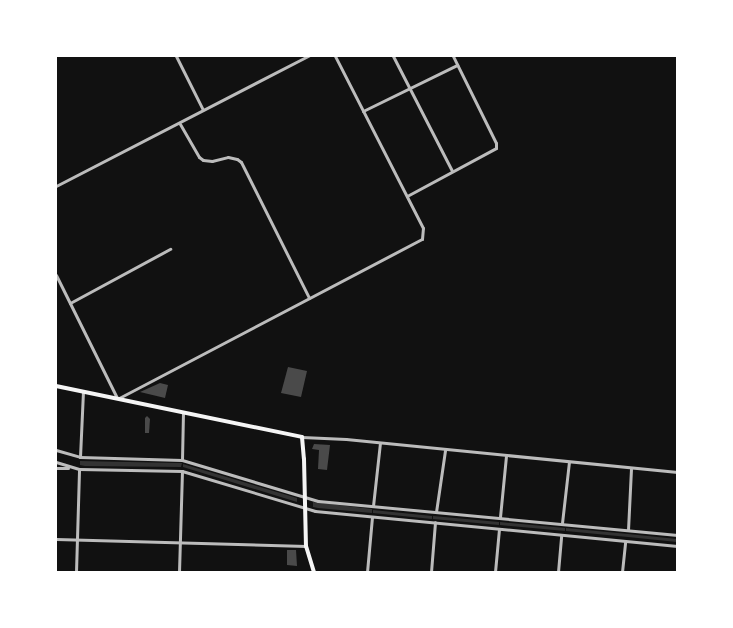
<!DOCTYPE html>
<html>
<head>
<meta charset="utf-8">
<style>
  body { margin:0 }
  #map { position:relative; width:733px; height:628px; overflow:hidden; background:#111; font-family:Arial,sans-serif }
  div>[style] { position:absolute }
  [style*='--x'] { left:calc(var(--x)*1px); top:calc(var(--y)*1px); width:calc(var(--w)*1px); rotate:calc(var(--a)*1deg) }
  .water>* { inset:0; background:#333 }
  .building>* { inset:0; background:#4a4a4a }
  .minor>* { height:3px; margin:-1.5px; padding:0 1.5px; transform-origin:1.5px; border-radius:1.5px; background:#bcbcbc }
  .secondary>* { height:4px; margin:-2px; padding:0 2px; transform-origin:2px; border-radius:2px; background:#f5f5f5 }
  span { translate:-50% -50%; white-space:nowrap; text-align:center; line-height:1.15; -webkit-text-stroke:3px #fff; paint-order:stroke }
  .frame { position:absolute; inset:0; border:57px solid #fff; pointer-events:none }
</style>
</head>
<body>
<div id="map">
  <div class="water">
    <div style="clip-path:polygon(80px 461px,178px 463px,182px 463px,181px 467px,85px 466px,80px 465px)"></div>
    <div style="clip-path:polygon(183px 464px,297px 498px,297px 502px,183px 467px)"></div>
    <div style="clip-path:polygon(313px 502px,372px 509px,372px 513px,318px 508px,313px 507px)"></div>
    <div style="clip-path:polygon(373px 510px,432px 516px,432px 519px,373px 513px)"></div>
    <div style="clip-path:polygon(433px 516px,499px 522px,499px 525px,433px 519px)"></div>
    <div style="clip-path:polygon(500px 522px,565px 528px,565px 531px,500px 525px)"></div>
    <div style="clip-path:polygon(566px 528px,628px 534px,628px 537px,566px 531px)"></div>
    <div style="clip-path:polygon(628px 534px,677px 539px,677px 542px,628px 537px)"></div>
  </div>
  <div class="building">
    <div style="clip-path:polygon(288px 367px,307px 371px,301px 397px,281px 393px)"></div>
    <div style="clip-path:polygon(160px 383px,168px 385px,165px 398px,140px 392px)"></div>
    <div style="clip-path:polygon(147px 416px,150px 419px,149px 433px,145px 433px,145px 418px)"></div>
    <div style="clip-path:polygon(314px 444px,330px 445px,327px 470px,318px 469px,319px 450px,312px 449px)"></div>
    <div style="clip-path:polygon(287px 550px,296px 550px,297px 566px,287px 565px)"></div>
  </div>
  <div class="minor">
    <div style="--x:176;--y:56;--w:60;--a:63.4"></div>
    <div style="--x:393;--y:56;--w:129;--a:62.8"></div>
    <div style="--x:363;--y:111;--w:105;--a:-26.1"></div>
    <div style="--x:180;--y:124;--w:38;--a:60"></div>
    <div style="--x:199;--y:157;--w:5;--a:37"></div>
    <div style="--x:203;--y:160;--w:9;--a:6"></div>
    <div style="--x:212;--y:161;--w:16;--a:-14"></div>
    <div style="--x:228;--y:157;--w:9;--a:13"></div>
    <div style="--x:237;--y:159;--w:5;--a:37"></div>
    <div style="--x:241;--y:162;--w:152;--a:63.4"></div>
    <div style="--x:56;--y:186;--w:284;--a:-27.3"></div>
    <div style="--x:407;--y:196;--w:101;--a:-28.3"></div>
    <div style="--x:496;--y:148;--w:5;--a:-90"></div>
    <div style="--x:496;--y:143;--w:97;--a:-116.3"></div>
    <div style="--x:56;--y:275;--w:137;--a:63.6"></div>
    <div style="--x:70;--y:303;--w:114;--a:-28.4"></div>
    <div style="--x:119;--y:398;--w:342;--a:-27.7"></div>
    <div style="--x:422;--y:239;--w:11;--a:-85"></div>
    <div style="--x:423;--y:228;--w:193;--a:-117.1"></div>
    <div style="--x:302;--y:437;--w:44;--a:2.6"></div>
    <div style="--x:346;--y:439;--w:333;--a:5.7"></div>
    <div style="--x:56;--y:450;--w:25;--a:16"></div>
    <div style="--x:80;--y:457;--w:102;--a:1.7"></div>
    <div style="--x:182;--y:460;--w:142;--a:16.8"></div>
    <div style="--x:318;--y:501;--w:361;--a:5.4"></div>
    <div style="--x:80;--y:457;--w:65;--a:-87.4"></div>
    <div style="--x:182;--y:460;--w:48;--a:-88.8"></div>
    <div style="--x:56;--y:462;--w:24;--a:17"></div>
    <div style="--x:79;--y:469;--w:103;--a:1.1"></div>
    <div style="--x:182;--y:471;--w:139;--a:16.7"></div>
    <div style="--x:315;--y:511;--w:364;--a:5.5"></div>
    <div style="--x:56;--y:468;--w:12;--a:0"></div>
    <div style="--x:373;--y:506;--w:63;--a:-83.7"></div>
    <div style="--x:436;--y:512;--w:63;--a:-81.7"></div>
    <div style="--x:500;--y:517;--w:61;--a:-84.4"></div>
    <div style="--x:562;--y:523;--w:61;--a:-83.5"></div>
    <div style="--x:628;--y:530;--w:61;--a:-87.2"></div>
    <div style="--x:56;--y:539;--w:250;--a:1.6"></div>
    <div style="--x:76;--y:572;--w:103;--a:-88.3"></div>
    <div style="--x:179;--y:572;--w:101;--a:-88.3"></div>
    <div style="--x:367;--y:572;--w:55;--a:-84.8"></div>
    <div style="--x:431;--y:572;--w:50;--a:-85.4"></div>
    <div style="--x:495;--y:572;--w:43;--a:-84.7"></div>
    <div style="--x:558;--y:572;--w:37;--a:-85"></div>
    <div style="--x:622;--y:572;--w:31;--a:-84"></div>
  </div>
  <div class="secondary">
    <div style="--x:56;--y:386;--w:251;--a:11.7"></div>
    <div style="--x:302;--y:437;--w:22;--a:85"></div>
    <div style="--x:304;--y:459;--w:87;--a:88.7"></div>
    <div style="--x:306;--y:546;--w:27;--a:73"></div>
  </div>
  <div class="frame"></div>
</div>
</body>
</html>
